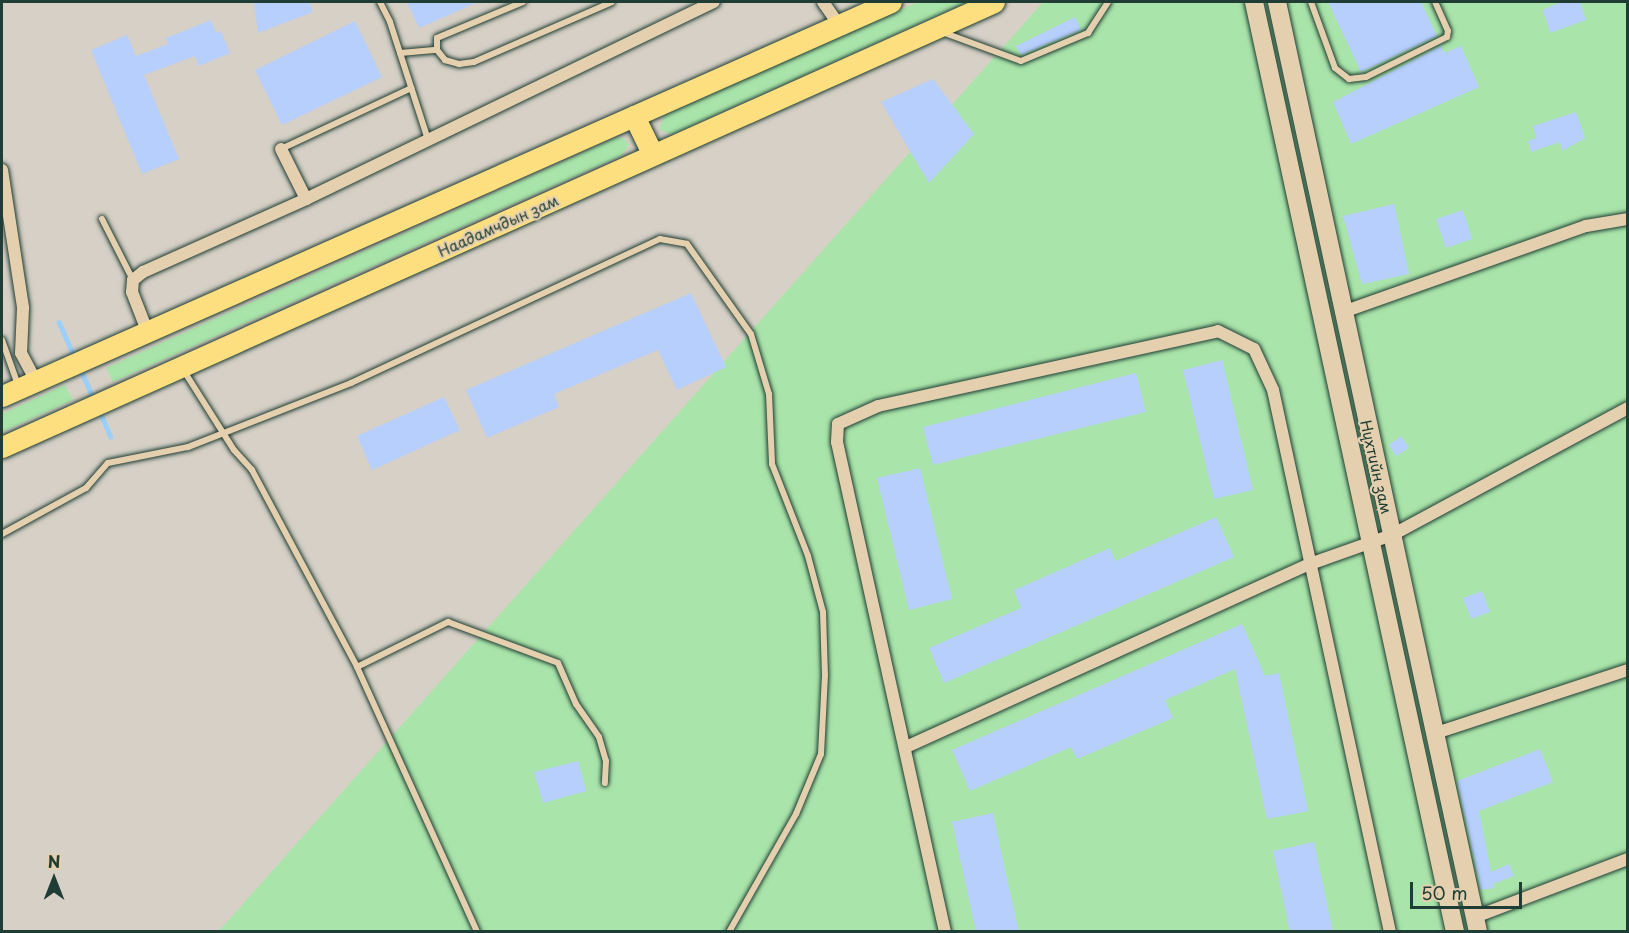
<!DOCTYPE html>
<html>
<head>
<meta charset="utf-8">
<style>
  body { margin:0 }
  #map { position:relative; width:1629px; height:933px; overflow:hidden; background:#d6d0c6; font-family:"Playpen Sans",sans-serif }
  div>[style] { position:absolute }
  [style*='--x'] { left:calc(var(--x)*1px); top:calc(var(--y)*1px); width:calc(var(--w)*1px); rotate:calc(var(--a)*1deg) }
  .green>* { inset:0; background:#a9e5aa }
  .stream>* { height:4.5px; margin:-2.25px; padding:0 2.25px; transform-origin:2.25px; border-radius:2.25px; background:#9ccff9 }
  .building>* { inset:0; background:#b7cffd }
  .roads { filter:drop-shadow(0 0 2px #1f3d34) drop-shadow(0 0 2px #1f3d34) }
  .service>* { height:6px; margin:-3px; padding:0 3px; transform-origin:3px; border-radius:3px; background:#e4d0ae }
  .minor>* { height:12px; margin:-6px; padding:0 6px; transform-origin:6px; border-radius:6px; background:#e4d0ae }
  .secondary>* { height:18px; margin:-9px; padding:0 9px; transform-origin:9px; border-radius:9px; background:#e4d0ae }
  .trunk>* { height:21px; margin:-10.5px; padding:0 10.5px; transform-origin:10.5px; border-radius:10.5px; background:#fedf80 }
  span { translate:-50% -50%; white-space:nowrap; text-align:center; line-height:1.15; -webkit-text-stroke:4.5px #e4d0ae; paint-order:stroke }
  .street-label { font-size:15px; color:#1f3d34 }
  .frame { position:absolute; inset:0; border:3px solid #1f3d34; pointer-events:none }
  .north { position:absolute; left:24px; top:849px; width:60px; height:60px; -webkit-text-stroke:4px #e4d0ae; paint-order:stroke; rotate:0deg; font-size:16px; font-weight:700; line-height:24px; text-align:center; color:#1f3d34 }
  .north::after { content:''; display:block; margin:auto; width:21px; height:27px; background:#1f3d34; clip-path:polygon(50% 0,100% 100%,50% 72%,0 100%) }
  .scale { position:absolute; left:1410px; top:882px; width:112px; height:27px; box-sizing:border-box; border:3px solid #1f3d34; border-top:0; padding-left:8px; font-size:18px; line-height:21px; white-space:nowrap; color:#1f3d34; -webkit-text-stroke:4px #e4d0ae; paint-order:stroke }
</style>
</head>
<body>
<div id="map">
  <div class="green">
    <div style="clip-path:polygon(918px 2px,968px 2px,671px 135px,659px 129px,665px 114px)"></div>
    <div style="clip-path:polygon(1043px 2px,1627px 2px,1627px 931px,218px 932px)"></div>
    <div style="clip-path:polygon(615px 138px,623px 138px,629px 144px,623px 155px,113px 382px,106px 368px)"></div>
    <div style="clip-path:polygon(65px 385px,73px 400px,2px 432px,2px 414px)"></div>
  </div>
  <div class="stream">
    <div style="--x:59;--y:322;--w:39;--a:66"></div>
    <div style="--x:80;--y:368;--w:34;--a:66"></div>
    <div style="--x:99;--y:409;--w:30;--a:67"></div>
  </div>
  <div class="building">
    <div style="clip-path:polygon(254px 2px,309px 2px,313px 12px,258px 33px)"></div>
    <div style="clip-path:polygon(407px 2px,478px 2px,419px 28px)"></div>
    <div style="clip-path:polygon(1328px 2px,1421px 2px,1437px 36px,1361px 72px)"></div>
    <div style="clip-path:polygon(1561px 2px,1580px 2px,1586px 20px,1550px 33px,1543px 10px)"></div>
    <div style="clip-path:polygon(1075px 17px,1081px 30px,1021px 55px,1016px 46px)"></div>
    <div style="clip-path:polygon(211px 20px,216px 33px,221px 31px,230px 53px,199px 66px,195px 56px,144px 75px,179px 159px,142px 174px,91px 50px,127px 35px,136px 56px,168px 44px,166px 38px)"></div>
    <div style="clip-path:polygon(355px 21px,382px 77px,282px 125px,255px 70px)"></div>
    <div style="clip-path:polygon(1441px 46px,1444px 53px,1461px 46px,1479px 87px,1351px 144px,1333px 102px)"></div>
    <div style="clip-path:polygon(933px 79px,974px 134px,929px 183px,881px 102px)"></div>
    <div style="clip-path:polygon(1576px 112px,1585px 138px,1562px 151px,1560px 142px,1531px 152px,1528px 141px,1536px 138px,1533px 126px)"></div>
    <div style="clip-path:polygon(1394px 204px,1409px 274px,1362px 284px,1343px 216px)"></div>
    <div style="clip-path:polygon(1463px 210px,1472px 239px,1446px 248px,1436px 219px)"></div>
    <div style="clip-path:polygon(691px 293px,726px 367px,677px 390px,658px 350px,554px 394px,559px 407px,487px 438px,466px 390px)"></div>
    <div style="clip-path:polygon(1222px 360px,1253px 490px,1214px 499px,1183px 370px)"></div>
    <div style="clip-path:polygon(1136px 373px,1146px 412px,933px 465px,923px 427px)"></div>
    <div style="clip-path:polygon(444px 397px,460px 430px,372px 470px,357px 436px)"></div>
    <div style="clip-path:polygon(1401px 436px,1409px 448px,1396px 456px,1389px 445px)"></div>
    <div style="clip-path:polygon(920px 468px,952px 599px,909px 610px,877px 478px)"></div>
    <div style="clip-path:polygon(1216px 517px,1234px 557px,944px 683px,929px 648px,1021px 608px,1014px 590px,1110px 548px,1115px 561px)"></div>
    <div style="clip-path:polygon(1482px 591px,1490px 612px,1471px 619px,1463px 598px)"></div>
    <div style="clip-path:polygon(1242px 624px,1265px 676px,1279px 673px,1308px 811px,1267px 819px,1235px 669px,1165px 700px,1173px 718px,1077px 759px,1071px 747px,970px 791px,952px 750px)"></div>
    <div style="clip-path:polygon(1540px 749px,1553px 782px,1479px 811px,1491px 872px,1509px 864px,1514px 876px,1493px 884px,1494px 888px,1481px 890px,1457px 781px)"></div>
    <div style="clip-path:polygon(578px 761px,586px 791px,543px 803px,534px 772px)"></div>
    <div style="clip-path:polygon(993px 813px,1003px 861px,1019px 932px,976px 932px,952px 822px)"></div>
    <div style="clip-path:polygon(1314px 842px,1333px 932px,1290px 932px,1273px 851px)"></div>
  </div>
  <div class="roads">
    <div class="service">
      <div style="--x:380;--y:2;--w:22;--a:63"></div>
      <div style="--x:390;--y:22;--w:124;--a:72.1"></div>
      <div style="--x:523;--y:2;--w:93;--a:157.3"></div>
      <div style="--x:437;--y:38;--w:12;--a:90"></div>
      <div style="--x:437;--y:50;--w:13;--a:51"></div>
      <div style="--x:445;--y:60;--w:15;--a:16"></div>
      <div style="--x:459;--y:64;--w:15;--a:-8"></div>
      <div style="--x:474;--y:62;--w:150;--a:-23.5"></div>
      <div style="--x:1311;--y:2;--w:70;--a:70"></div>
      <div style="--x:1335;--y:68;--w:18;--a:38"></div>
      <div style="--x:1349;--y:79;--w:17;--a:-7"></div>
      <div style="--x:1366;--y:77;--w:90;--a:-26.3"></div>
      <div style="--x:1447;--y:37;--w:6;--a:-81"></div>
      <div style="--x:1448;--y:31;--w:32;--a:-114"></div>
      <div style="--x:942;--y:32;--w:84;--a:20.2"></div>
      <div style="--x:1021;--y:61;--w:73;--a:-22.7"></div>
      <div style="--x:1088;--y:33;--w:37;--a:-57"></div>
      <div style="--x:400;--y:53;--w:37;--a:-5"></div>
      <div style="--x:281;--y:149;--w:144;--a:-25.1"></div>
      <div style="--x:102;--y:219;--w:68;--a:63.1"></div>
      <div style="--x:2;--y:340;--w:48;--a:70.4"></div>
      <div style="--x:184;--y:371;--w:93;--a:57.7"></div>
      <div style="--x:234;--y:450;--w:27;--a:48"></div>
      <div style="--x:252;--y:470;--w:223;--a:61.9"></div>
      <div style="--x:357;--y:667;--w:102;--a:-26.3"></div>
      <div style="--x:448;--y:622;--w:117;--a:20.4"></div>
      <div style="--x:558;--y:663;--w:45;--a:66.3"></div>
      <div style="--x:576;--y:704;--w:40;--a:55.1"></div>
      <div style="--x:599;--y:737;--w:25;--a:74"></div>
      <div style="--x:606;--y:761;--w:22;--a:93"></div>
      <div style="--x:2;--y:534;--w:96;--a:-28.7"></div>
      <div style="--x:86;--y:488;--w:33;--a:-49"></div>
      <div style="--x:108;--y:463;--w:82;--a:-11.3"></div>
      <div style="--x:188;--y:447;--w:175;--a:-21.4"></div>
      <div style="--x:351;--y:383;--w:341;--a:-25"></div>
      <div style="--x:660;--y:239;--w:27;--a:10"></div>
      <div style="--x:687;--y:244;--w:110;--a:54.6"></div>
      <div style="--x:751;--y:334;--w:63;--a:73.3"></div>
      <div style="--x:769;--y:394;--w:70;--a:87.5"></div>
      <div style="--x:772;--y:464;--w:99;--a:68.6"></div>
      <div style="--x:808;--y:556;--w:58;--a:75"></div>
      <div style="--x:823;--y:612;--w:63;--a:88.2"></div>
      <div style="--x:825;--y:675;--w:79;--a:92.9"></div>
      <div style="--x:821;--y:754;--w:65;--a:112.6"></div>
      <div style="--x:796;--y:814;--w:136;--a:119.6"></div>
      <div style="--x:357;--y:667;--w:291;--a:65.6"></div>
    </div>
    <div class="minor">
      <div style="--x:823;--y:2;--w:28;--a:55"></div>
      <div style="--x:281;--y:149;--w:56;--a:63.4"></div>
      <div style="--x:2;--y:170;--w:140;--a:81.3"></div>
      <div style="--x:23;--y:308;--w:45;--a:92.5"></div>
      <div style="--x:21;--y:353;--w:32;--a:62"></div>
      <div style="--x:1343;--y:312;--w:258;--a:-19.5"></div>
      <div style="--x:1586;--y:226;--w:43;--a:-9.5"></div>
      <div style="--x:148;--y:333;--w:44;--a:-111.3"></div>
      <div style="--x:132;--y:292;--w:12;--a:-85"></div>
      <div style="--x:133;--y:280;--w:13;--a:-39"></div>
      <div style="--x:143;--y:272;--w:179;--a:-24.1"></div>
      <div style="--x:306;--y:199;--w:453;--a:-25.8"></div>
      <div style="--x:1433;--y:734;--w:205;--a:-18.2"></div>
      <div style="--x:906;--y:747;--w:444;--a:-24.4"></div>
      <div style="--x:1310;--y:564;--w:87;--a:-19.5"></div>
      <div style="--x:1392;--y:535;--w:268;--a:-28.3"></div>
      <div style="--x:1475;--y:917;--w:164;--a:-20.8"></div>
      <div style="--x:945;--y:932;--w:502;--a:-102.43"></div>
      <div style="--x:837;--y:442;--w:18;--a:-87"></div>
      <div style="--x:838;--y:424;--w:44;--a:-24.2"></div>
      <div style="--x:878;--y:406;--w:348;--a:-12.4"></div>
      <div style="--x:1218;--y:331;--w:40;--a:26.6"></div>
      <div style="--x:1254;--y:349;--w:45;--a:65.1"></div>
      <div style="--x:1273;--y:390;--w:554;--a:77.82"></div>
    </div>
    <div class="secondary">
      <div style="--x:1254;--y:2;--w:951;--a:77.8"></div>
      <div style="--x:1277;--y:2;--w:951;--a:77.8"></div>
    </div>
    <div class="trunk">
      <div style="--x:634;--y:116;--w:43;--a:64"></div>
      <div style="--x:2;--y:396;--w:972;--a:-23.9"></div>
      <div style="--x:2;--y:447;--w:1087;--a:-24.16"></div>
    </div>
  </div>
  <div class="street-label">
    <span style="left:498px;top:225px;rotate:-24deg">Наадамчдын зам</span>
    <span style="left:1377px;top:467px;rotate:77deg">Нүхтийн зам</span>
  </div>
  <div class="frame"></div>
  <div class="north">N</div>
  <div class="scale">50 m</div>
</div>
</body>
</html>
